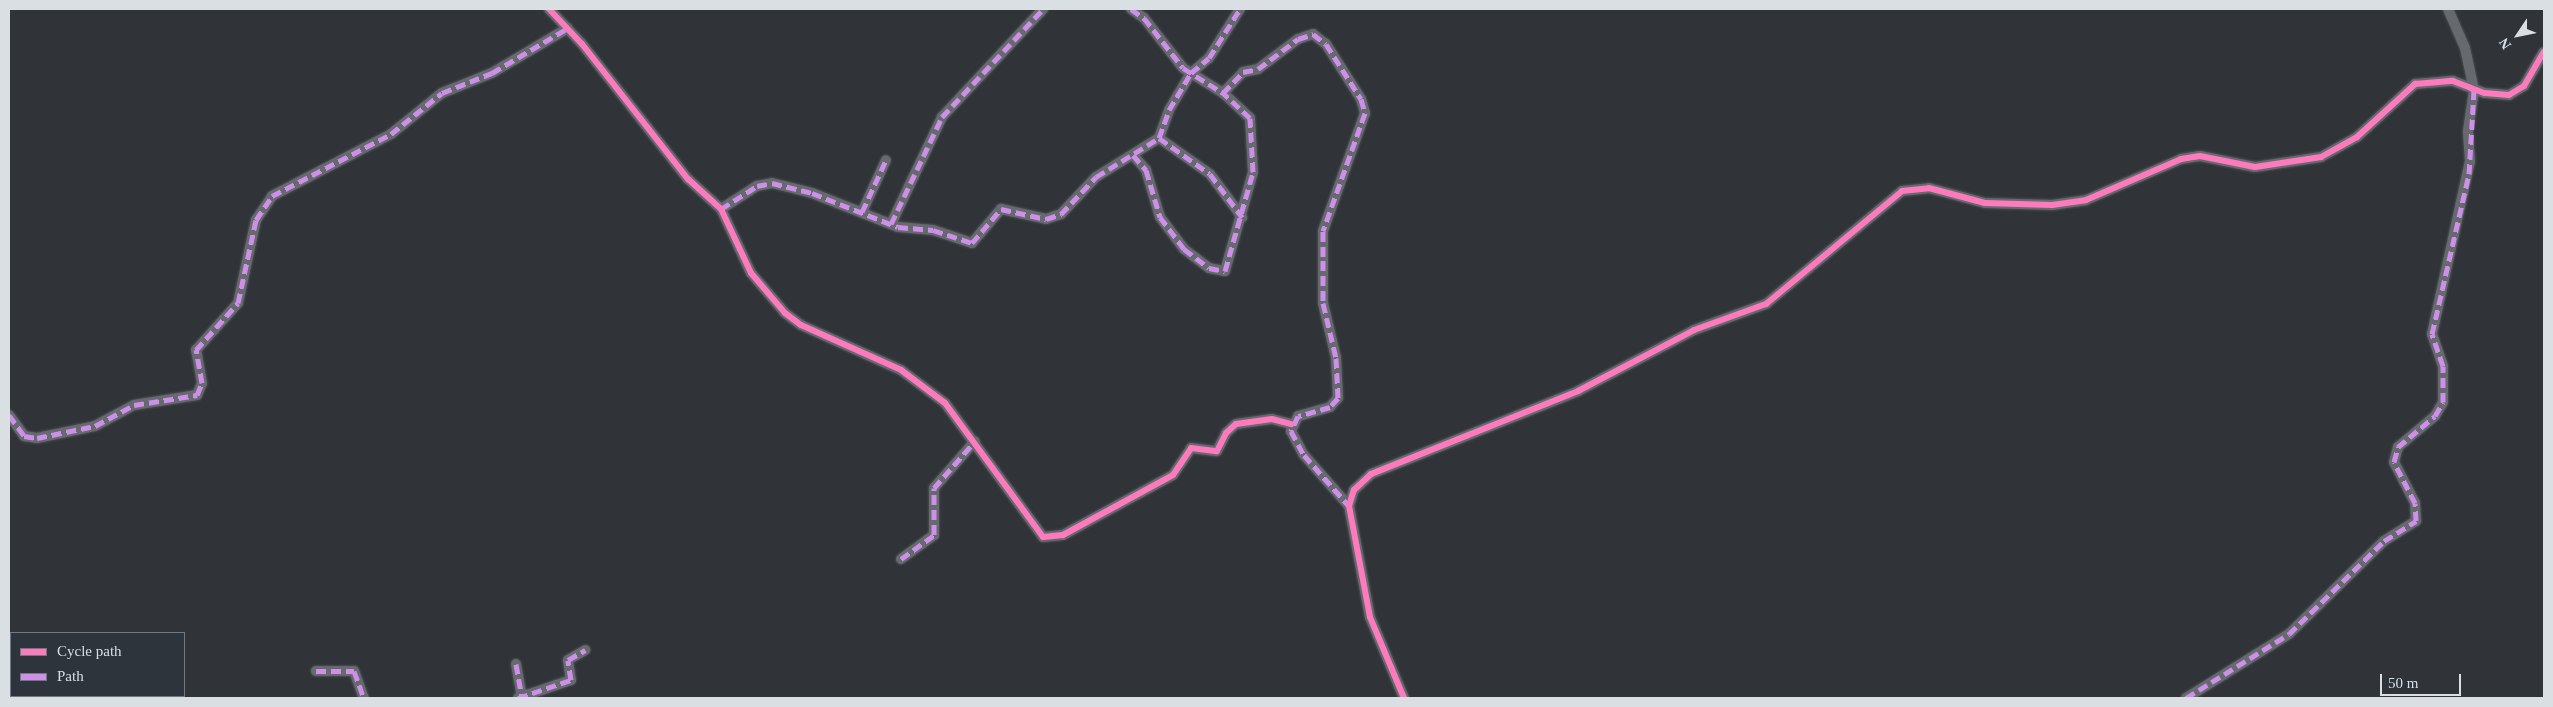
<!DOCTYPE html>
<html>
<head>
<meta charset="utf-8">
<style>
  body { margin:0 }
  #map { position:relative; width:2553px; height:707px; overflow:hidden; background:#303438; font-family:"Times New Roman",serif }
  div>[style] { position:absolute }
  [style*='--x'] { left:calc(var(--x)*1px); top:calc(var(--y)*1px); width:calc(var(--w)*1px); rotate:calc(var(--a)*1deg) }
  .roads { filter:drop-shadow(0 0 1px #4c4f53) drop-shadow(0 0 1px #4c4f53) }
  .minor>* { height:10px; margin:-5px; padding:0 5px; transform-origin:5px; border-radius:5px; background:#666a6f }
  .quiet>* { height:5px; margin-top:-2.5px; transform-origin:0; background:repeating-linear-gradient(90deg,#ce8fe9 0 10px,transparent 0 15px) }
  .cycleway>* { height:6px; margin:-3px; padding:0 3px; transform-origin:3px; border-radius:3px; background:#fd7abc }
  span { translate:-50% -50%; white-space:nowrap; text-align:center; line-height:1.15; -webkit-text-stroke:5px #2d343b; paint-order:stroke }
  .frame { position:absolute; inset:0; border:10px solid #dadfe3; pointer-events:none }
  .legend { position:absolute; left:10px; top:632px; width:175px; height:65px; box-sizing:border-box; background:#2d343b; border:1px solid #72787e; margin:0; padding:6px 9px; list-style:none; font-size:15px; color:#dadfe3 }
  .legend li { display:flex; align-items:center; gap:10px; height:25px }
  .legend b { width:25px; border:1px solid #72787e }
  .north { position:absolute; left:2493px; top:10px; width:50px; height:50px; -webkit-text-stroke:4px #2d343b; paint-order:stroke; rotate:236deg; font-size:14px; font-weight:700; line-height:20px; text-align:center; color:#dadfe3 }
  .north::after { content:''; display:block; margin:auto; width:18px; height:22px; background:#dadfe3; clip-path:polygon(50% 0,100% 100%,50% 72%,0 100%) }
  .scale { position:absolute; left:2380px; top:674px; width:81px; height:22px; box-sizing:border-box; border:2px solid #dadfe3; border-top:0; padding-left:6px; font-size:15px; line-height:18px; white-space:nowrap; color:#dadfe3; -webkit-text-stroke:4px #2d343b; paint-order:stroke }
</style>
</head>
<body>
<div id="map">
  <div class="roads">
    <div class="minor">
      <div style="--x:549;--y:9;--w:48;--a:46.7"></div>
      <div style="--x:582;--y:44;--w:172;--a:51.9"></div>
      <div style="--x:688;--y:179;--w:45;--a:42.3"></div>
      <div style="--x:721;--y:209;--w:71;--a:64.9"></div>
      <div style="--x:751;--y:273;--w:52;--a:49.6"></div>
      <div style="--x:785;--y:313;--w:20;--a:37"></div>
      <div style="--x:801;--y:325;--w:110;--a:24.2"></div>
      <div style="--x:901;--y:370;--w:55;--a:36.9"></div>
      <div style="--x:945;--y:403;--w:166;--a:53.8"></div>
      <div style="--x:1043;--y:537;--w:20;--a:-6"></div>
      <div style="--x:1063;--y:535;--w:125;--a:-28.6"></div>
      <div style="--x:1173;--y:475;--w:32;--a:-56"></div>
      <div style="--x:1191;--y:448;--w:26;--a:7"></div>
      <div style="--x:1217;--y:451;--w:20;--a:-63"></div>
      <div style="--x:1226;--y:433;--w:13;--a:-42"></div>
      <div style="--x:1236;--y:424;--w:36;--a:-8"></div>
      <div style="--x:1272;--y:419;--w:20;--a:15"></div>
      <div style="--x:1131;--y:9;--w:16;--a:35"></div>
      <div style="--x:1144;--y:18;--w:63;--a:52"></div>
      <div style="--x:1183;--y:68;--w:47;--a:32"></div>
      <div style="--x:1223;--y:93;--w:29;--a:-46"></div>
      <div style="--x:1243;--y:72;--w:15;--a:-11"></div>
      <div style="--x:1258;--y:69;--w:50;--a:-36.9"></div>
      <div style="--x:1298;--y:39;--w:16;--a:-18"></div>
      <div style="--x:1313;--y:34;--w:16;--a:38"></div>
      <div style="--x:1326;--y:44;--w:65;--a:57.5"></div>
      <div style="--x:1361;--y:99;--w:15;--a:74"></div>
      <div style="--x:1365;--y:113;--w:125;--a:109.6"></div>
      <div style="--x:1323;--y:231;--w:72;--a:90"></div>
      <div style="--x:1323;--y:303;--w:57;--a:76.7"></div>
      <div style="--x:1336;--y:358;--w:40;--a:87.1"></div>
      <div style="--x:1338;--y:398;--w:12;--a:132"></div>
      <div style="--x:1330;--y:407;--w:33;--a:164"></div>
      <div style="--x:1298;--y:416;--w:17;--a:115"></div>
      <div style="--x:1291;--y:431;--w:27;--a:62"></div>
      <div style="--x:1304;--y:455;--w:68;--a:48.6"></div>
      <div style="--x:1159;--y:138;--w:30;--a:-70"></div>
      <div style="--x:1169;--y:110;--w:43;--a:-59.3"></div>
      <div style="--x:1191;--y:73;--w:23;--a:-40"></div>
      <div style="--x:1209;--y:58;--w:58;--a:-57.7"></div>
      <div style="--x:1159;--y:138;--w:62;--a:35.2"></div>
      <div style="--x:1210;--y:174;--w:54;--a:53.3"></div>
      <div style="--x:1133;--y:155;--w:20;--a:49"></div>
      <div style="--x:1146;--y:170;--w:49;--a:73.4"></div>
      <div style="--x:1160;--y:217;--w:40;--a:53"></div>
      <div style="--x:1184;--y:249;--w:31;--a:37"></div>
      <div style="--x:1209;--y:268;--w:16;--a:11"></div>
      <div style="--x:1225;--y:271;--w:103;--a:-74.2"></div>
      <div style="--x:1253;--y:172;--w:54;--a:-93.2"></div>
      <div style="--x:1250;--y:118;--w:37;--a:-137"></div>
      <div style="--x:721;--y:209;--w:43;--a:-32.6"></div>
      <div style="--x:757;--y:186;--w:15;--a:-11"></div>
      <div style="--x:772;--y:183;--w:41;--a:14"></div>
      <div style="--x:812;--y:193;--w:92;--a:21.6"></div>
      <div style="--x:898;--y:227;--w:35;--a:5"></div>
      <div style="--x:933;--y:230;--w:41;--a:18.4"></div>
      <div style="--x:972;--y:243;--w:45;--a:-49.5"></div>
      <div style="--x:1001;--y:209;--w:46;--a:12.5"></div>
      <div style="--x:1046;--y:219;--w:16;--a:-18"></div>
      <div style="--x:1061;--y:214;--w:51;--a:-46.6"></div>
      <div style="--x:1096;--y:177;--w:74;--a:-31.8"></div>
      <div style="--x:862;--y:212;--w:57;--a:-65.2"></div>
      <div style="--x:891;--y:224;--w:119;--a:-64.5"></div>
      <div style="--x:942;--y:117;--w:148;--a:-46.9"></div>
      <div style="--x:9;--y:415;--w:26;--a:54"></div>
      <div style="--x:24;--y:436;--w:13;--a:9"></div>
      <div style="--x:37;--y:438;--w:59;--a:-11.7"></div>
      <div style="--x:95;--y:426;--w:44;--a:-28.3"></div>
      <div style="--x:134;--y:405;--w:64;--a:-9"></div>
      <div style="--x:197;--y:395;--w:13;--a:-67"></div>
      <div style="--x:202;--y:383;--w:34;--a:-100"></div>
      <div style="--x:196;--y:350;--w:63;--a:-48.2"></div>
      <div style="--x:238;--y:303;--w:85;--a:-77.8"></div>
      <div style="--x:256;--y:220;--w:29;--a:-56"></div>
      <div style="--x:272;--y:196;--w:134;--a:-27.5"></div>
      <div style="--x:391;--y:134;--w:65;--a:-38.8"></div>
      <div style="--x:442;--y:93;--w:54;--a:-21.8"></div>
      <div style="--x:492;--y:73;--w:88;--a:-30.6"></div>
      <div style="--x:901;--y:559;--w:41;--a:-36"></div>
      <div style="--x:934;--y:535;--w:47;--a:-90"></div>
      <div style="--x:934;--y:488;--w:62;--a:-48.9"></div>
      <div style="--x:516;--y:664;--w:34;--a:80"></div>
      <div style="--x:316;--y:671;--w:38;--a:0"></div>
      <div style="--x:354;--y:671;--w:29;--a:70"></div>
      <div style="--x:518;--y:698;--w:56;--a:-18.8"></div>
      <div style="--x:571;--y:680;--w:20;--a:-99"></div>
      <div style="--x:568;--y:660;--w:20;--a:-30"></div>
      <div style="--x:1404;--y:698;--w:88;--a:-112.8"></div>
      <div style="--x:1370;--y:617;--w:113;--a:-100.7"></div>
      <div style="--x:1349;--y:506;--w:17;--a:-73"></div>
      <div style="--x:1354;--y:490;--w:23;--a:-43"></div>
      <div style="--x:1371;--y:474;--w:223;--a:-21.8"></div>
      <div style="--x:1578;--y:391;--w:131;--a:-27.7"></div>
      <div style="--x:1694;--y:330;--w:77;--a:-19.9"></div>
      <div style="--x:1766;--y:304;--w:177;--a:-39.7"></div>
      <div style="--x:1902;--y:191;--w:27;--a:-6"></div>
      <div style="--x:1929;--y:188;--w:58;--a:15"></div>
      <div style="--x:1985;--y:203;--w:67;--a:1.7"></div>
      <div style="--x:2052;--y:205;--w:34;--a:-8"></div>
      <div style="--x:2086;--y:200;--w:103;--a:-23.3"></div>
      <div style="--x:2181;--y:159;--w:19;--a:-9"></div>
      <div style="--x:2200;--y:156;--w:56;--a:11.3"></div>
      <div style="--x:2255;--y:167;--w:67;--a:-8.6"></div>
      <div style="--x:2321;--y:157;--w:41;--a:-29.1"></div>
      <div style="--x:2357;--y:137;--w:79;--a:-42.4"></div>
      <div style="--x:2415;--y:84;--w:38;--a:-5"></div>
      <div style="--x:2453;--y:81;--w:34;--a:21"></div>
      <div style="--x:2485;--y:93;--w:24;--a:5"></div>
      <div style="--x:2509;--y:95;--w:17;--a:-31"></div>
      <div style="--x:2524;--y:86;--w:39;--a:-60"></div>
      <div style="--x:2186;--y:698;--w:121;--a:-31.9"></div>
      <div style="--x:2289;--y:634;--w:133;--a:-44.4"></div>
      <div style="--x:2384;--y:541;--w:38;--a:-32"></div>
      <div style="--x:2416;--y:521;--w:18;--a:-93"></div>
      <div style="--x:2415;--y:503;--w:46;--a:-117.1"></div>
      <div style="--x:2394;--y:462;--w:16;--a:-75"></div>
      <div style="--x:2398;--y:447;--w:48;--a:-40"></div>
      <div style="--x:2435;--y:416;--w:16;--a:-60"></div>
      <div style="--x:2443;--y:402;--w:36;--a:-90"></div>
      <div style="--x:2443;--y:366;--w:34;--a:-109"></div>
      <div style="--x:2432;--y:334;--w:177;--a:-77.6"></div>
      <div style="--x:2470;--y:161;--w:30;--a:-94"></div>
      <div style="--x:2468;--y:131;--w:41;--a:-81.7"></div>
      <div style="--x:2474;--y:90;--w:43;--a:-102.1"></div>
      <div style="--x:2465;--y:48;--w:43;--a:-113.6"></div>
    </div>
  </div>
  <div class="quiet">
    <div style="--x:1131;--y:9;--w:16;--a:35"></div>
    <div style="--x:1144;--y:18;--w:63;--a:52"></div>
    <div style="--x:1183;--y:68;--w:47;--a:32"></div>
    <div style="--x:1223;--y:93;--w:29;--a:-46"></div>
    <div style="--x:1243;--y:72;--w:15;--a:-11"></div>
    <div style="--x:1258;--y:69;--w:50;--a:-36.9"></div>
    <div style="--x:1298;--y:39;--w:16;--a:-18"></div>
    <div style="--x:1313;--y:34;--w:16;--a:38"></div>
    <div style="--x:1326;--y:44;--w:65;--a:57.5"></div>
    <div style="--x:1361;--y:99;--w:15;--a:74"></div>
    <div style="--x:1365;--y:113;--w:125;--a:109.6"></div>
    <div style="--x:1323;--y:231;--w:72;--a:90"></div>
    <div style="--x:1323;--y:303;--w:57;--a:76.7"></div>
    <div style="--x:1336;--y:358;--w:40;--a:87.1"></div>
    <div style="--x:1338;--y:398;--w:12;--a:132"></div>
    <div style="--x:1330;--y:407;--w:33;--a:164"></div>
    <div style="--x:1298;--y:416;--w:17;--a:115"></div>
    <div style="--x:1291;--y:431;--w:27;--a:62"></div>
    <div style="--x:1304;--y:455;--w:68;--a:48.6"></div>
    <div style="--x:1159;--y:138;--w:30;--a:-70"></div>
    <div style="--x:1169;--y:110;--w:43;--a:-59.3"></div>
    <div style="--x:1191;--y:73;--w:23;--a:-40"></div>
    <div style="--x:1209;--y:58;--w:58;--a:-57.7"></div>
    <div style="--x:1159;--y:138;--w:62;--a:35.2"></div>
    <div style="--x:1210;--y:174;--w:54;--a:53.3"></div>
    <div style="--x:1133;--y:155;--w:20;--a:49"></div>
    <div style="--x:1146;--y:170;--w:49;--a:73.4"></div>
    <div style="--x:1160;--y:217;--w:40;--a:53"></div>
    <div style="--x:1184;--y:249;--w:31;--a:37"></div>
    <div style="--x:1209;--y:268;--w:16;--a:11"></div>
    <div style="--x:1225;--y:271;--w:103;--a:-74.2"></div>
    <div style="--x:1253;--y:172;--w:54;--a:-93.2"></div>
    <div style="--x:1250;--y:118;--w:37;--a:-137"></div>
    <div style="--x:721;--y:209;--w:43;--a:-32.6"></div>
    <div style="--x:757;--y:186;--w:15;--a:-11"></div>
    <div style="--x:772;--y:183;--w:41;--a:14"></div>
    <div style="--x:812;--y:193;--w:92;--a:21.6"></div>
    <div style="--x:898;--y:227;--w:35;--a:5"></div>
    <div style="--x:933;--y:230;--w:41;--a:18.4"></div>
    <div style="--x:972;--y:243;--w:45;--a:-49.5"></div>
    <div style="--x:1001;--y:209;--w:46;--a:12.5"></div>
    <div style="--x:1046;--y:219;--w:16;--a:-18"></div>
    <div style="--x:1061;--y:214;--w:51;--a:-46.6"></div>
    <div style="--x:1096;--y:177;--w:74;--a:-31.8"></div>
    <div style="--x:862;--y:212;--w:57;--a:-65.2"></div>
    <div style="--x:891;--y:224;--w:119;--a:-64.5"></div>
    <div style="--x:942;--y:117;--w:148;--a:-46.9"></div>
    <div style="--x:9;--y:415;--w:26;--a:54"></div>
    <div style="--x:24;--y:436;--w:13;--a:9"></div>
    <div style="--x:37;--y:438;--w:59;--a:-11.7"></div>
    <div style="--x:95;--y:426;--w:44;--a:-28.3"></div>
    <div style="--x:134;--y:405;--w:64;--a:-9"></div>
    <div style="--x:197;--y:395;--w:13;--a:-67"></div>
    <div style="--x:202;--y:383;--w:34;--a:-100"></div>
    <div style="--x:196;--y:350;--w:63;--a:-48.2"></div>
    <div style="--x:238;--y:303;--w:85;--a:-77.8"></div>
    <div style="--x:256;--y:220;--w:29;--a:-56"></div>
    <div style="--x:272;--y:196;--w:134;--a:-27.5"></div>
    <div style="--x:391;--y:134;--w:65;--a:-38.8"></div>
    <div style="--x:442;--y:93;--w:54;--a:-21.8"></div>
    <div style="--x:492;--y:73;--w:88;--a:-30.6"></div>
    <div style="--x:901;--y:559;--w:41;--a:-36"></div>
    <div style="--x:934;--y:535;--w:47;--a:-90"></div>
    <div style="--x:934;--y:488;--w:62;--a:-48.9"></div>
    <div style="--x:516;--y:664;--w:34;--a:80"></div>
    <div style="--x:316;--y:671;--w:38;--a:0"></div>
    <div style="--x:354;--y:671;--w:29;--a:70"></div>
    <div style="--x:518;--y:698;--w:56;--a:-18.8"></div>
    <div style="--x:571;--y:680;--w:20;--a:-99"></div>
    <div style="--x:568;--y:660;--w:20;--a:-30"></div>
    <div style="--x:2186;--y:698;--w:121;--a:-31.9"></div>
    <div style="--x:2289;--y:634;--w:133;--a:-44.4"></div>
    <div style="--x:2384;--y:541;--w:38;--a:-32"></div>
    <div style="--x:2416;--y:521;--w:18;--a:-93"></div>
    <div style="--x:2415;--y:503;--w:46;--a:-117.1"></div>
    <div style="--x:2394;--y:462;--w:16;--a:-75"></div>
    <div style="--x:2398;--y:447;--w:48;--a:-40"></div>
    <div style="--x:2435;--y:416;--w:16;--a:-60"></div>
    <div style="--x:2443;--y:402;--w:36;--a:-90"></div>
    <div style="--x:2443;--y:366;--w:34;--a:-109"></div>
    <div style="--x:2432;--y:334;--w:164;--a:-77"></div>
    <div style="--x:2469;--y:174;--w:84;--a:-86.6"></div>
    <div style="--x:2474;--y:90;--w:6;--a:-149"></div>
  </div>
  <div class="cycleway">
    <div style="--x:549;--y:9;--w:48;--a:46.7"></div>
    <div style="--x:582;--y:44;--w:172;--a:51.9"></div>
    <div style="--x:688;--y:179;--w:45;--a:42.3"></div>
    <div style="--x:721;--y:209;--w:71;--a:64.9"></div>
    <div style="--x:751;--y:273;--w:52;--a:49.6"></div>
    <div style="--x:785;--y:313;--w:20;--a:37"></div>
    <div style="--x:801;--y:325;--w:110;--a:24.2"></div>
    <div style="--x:901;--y:370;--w:55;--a:36.9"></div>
    <div style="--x:945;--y:403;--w:166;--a:53.8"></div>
    <div style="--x:1043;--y:537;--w:20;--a:-6"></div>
    <div style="--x:1063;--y:535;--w:125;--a:-28.6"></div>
    <div style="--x:1173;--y:475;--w:32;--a:-56"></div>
    <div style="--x:1191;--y:448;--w:26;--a:7"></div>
    <div style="--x:1217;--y:451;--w:20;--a:-63"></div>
    <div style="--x:1226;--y:433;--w:13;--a:-42"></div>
    <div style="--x:1236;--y:424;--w:36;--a:-8"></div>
    <div style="--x:1272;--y:419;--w:20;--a:15"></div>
    <div style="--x:1404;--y:698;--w:88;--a:-112.8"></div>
    <div style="--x:1370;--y:617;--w:113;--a:-100.7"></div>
    <div style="--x:1349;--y:506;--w:17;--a:-73"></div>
    <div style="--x:1354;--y:490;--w:23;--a:-43"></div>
    <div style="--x:1371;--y:474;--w:223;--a:-21.8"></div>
    <div style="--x:1578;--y:391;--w:131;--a:-27.7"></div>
    <div style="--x:1694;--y:330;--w:77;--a:-19.9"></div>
    <div style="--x:1766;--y:304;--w:177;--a:-39.7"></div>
    <div style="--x:1902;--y:191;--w:27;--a:-6"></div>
    <div style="--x:1929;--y:188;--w:58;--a:15"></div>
    <div style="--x:1985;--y:203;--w:67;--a:1.7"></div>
    <div style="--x:2052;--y:205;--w:34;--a:-8"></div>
    <div style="--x:2086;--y:200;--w:103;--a:-23.3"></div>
    <div style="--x:2181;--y:159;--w:19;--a:-9"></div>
    <div style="--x:2200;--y:156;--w:56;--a:11.3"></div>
    <div style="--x:2255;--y:167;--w:67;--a:-8.6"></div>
    <div style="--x:2321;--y:157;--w:41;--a:-29.1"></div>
    <div style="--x:2357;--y:137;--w:79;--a:-42.4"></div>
    <div style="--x:2415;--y:84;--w:38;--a:-5"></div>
    <div style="--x:2453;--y:81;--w:34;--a:21"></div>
    <div style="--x:2485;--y:93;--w:24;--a:5"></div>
    <div style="--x:2509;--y:95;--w:17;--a:-31"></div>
    <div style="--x:2524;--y:86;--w:39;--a:-60"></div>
  </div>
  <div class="frame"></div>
  <ul class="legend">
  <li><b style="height:6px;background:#fd7abc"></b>Cycle path</li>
  <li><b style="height:6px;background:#ce8fe9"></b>Path</li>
  </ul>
  <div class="north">N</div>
  <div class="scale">50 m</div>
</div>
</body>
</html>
